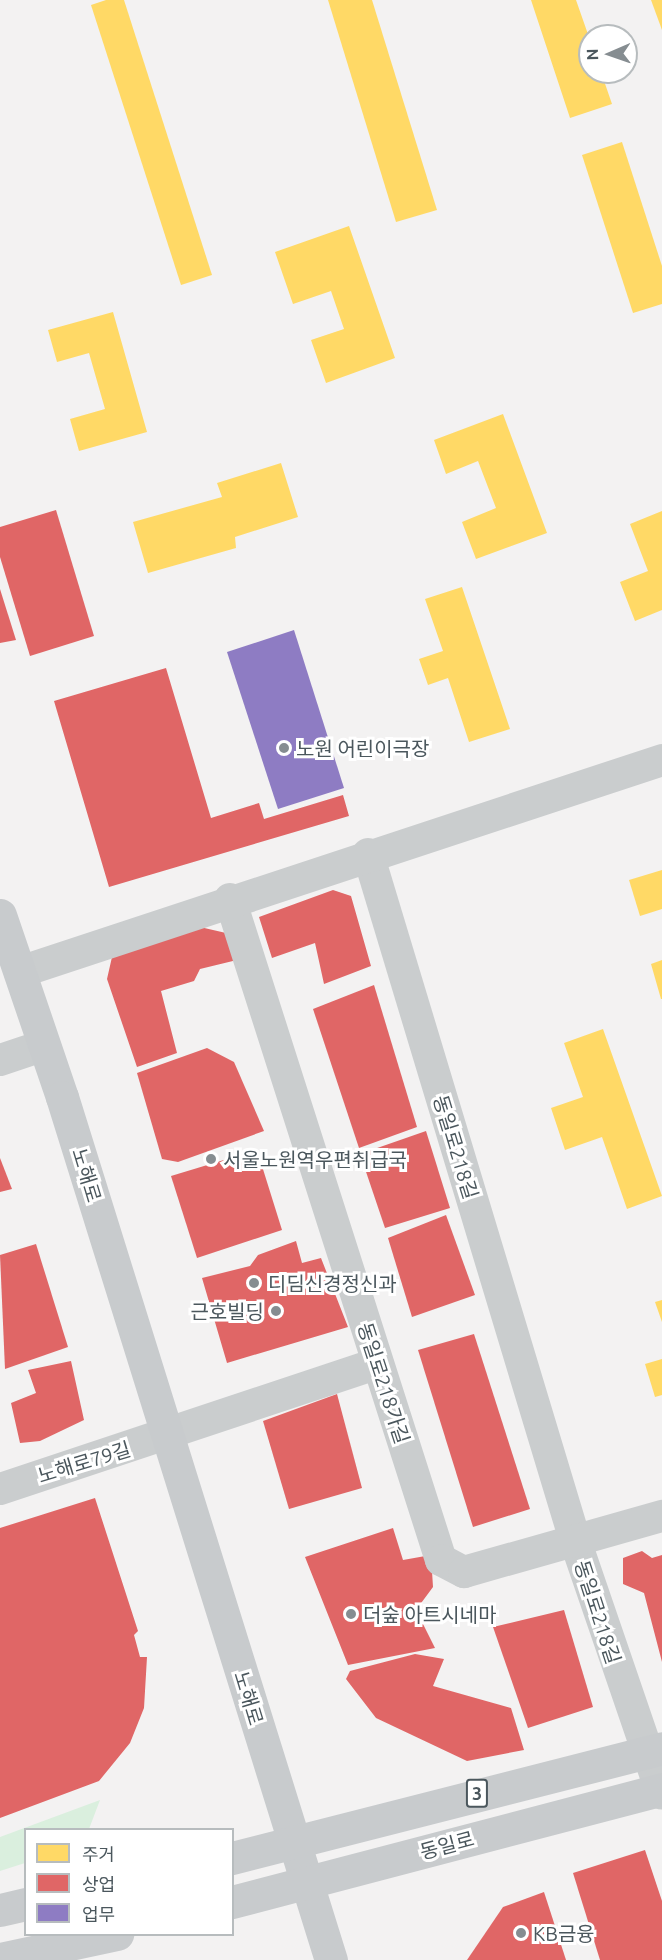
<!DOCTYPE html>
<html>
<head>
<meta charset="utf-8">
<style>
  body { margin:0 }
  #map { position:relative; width:662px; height:1960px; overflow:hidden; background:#f3f2f2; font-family:Ubuntu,"Noto Sans KR",sans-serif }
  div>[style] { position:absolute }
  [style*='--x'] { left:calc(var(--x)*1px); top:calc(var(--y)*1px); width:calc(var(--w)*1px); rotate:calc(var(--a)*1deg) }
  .green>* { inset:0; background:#daefde }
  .homes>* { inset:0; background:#ffd966 }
  .shops>* { inset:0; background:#e06666 }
  .offices>* { inset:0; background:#8e7cc3 }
  .minor>* { height:32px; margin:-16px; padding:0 16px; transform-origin:16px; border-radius:16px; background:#cacdce }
  .major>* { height:33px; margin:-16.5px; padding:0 16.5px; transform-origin:16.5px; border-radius:16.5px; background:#c8cbcd }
  .dots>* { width:16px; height:16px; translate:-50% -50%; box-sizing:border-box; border:3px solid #fff; border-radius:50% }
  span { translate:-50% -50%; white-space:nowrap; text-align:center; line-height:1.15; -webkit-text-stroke:6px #fff; paint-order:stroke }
  .shield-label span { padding:2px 4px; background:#fff; border:2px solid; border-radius:4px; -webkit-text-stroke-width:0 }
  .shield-label { font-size:18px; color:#4b575d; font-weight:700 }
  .poi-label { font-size:20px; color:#4b575d }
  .left { translate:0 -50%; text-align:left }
  .right { translate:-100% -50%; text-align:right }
  .street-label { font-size:20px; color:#4b575d }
  .legend { position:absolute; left:24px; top:1828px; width:210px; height:108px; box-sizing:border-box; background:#fff; border:2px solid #b7bcbe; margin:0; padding:8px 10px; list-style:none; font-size:18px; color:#4b575d }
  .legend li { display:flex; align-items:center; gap:12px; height:30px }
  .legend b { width:30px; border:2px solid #b7bcbe }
  .north { position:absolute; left:578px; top:24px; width:60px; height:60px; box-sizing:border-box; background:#fff; border:2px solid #b7bcbe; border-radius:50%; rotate:268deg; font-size:16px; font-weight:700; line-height:24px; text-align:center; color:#4b575d }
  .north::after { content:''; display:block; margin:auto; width:21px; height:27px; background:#868d91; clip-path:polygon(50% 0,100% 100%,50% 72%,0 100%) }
</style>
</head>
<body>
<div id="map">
  <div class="green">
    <div style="clip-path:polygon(100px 1800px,89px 1829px,26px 1830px,25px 1863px,0 1871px,0 1837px)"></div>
  </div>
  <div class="homes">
    <div style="clip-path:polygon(106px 0,124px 0,212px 275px,181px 285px,91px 5px)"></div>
    <div style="clip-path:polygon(328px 0,372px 0,437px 210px,396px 222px)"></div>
    <div style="clip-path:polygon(531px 0,576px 0,590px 40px,590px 72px,601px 72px,612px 104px,570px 118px)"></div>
    <div style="clip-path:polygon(651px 0,662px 0,662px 30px)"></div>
    <div style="clip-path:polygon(622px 142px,662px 266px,662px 304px,633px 313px,582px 155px)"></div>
    <div style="clip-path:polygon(349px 226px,395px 358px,326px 383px,311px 340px,344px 329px,331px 291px,293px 304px,275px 252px)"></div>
    <div style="clip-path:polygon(113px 312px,147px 432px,79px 451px,70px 419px,105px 409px,89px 353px,57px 362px,48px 330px)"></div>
    <div style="clip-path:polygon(503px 414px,547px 533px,476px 559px,462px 522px,496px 508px,478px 461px,446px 474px,434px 440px)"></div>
    <div style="clip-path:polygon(281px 463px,298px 517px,235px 537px,236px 548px,148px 573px,133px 522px,222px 497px,217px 483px)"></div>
    <div style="clip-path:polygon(662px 511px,662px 610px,635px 621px,620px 582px,648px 571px,630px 524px)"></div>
    <div style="clip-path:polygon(462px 587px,510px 729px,469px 742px,448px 678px,428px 685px,419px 659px,443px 651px,425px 599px)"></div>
    <div style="clip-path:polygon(662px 870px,662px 909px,640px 916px,629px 880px)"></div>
    <div style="clip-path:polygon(662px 960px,662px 999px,661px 999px,651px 964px)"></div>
    <div style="clip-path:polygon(603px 1029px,662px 1196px,627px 1209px,602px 1137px,565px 1150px,551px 1108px,583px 1097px,564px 1043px)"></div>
    <div style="clip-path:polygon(662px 1300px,662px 1322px,655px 1302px)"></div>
    <div style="clip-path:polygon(662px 1359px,662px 1395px,655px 1397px,645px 1364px)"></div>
  </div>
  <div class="shops">
    <div style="clip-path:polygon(56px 510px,94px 636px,30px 656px,0 557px,0 527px)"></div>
    <div style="clip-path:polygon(0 589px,16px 640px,0 643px)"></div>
    <div style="clip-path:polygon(166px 668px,211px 818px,259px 803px,264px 819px,343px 795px,349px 816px,109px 887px,54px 701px)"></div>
    <div style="clip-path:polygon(333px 890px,351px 896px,371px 966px,324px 984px,315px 943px,272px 958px,259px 917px)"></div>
    <div style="clip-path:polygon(200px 927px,226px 933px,237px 960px,200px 969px,194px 981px,161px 991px,177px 1053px,137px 1067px,107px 979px,112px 957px)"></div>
    <div style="clip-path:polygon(374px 985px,417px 1127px,359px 1148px,313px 1009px)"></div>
    <div style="clip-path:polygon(207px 1048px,234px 1062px,264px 1131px,178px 1162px,162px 1159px,137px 1073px)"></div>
    <div style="clip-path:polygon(426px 1131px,450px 1208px,385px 1228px,360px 1154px)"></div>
    <div style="clip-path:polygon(257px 1150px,282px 1230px,197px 1258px,171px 1176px)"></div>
    <div style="clip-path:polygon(0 1158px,12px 1189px,0 1192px)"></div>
    <div style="clip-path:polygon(446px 1215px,475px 1295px,412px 1317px,388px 1238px)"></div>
    <div style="clip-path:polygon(296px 1241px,302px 1263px,321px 1258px,348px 1327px,227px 1363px,202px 1278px,250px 1266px,258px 1255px)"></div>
    <div style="clip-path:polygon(36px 1244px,68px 1347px,5px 1369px,0 1255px)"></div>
    <div style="clip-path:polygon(474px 1334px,530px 1509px,473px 1527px,418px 1350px)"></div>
    <div style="clip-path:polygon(71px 1361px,84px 1420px,40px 1441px,20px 1443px,11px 1403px,36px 1393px,28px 1370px)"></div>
    <div style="clip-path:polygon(337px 1394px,362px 1488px,289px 1509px,263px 1421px)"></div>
    <div style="clip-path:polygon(95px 1498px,138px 1631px,134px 1635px,140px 1657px,147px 1657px,144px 1708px,130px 1743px,99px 1781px,0 1818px,0 1528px)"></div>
    <div style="clip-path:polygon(393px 1528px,403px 1560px,431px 1555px,433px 1587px,416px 1610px,435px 1648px,348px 1665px,305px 1557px)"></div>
    <div style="clip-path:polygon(642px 1551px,652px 1558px,662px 1555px,662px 1662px,644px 1593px,623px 1584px,623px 1558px)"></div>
    <div style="clip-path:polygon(564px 1610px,593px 1707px,528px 1728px,493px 1627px)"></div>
    <div style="clip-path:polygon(415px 1654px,444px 1659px,433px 1686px,511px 1708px,524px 1750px,467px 1761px,376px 1718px,346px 1679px,350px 1671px)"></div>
    <div style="clip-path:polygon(645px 1850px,662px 1901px,662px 1960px,600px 1960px,573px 1873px)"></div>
    <div style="clip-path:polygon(544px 1892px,566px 1960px,467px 1960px,503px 1907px)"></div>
  </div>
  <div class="offices">
    <div style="clip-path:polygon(294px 630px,344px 788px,278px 809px,227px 652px)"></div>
  </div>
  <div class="minor">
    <div style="--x:368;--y:854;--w:717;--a:73.21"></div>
    <div style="--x:575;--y:1540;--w:268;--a:71.1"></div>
    <div style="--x:230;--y:899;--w:694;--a:72.3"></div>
    <div style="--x:441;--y:1560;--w:26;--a:28"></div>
    <div style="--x:464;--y:1572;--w:206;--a:-15.8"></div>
    <div style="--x:20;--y:972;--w:676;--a:-18.27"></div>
    <div style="--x:0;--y:1060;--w:47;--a:-18.4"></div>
    <div style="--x:0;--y:1489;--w:398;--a:-18.4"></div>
  </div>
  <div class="major">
    <div style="--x:0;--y:915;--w:192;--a:71.2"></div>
    <div style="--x:62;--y:1097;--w:904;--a:72.69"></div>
    <div style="--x:232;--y:1858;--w:444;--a:-14.3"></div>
    <div style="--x:232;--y:1902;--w:445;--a:-14.7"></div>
    <div style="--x:0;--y:1910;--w:27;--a:-13"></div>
    <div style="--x:0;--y:1959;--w:120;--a:-12.1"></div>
  </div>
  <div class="dots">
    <div style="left:284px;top:748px;background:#868d91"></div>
    <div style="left:211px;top:1159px;background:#868d91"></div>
    <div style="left:254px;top:1283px;background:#868d91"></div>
    <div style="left:276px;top:1311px;background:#868d91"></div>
    <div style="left:351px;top:1614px;background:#868d91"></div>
    <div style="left:521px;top:1933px;background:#868d91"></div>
  </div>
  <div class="shield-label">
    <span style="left:477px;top:1793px">3</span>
  </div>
  <div class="poi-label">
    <span class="left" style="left:296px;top:748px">노원 어린이극장</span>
    <span class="left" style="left:223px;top:1159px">서울노원역우편취급국</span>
    <span class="left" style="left:268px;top:1283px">디딤신경정신과</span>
    <span class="right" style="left:264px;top:1311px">근호빌딩</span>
    <span class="left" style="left:363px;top:1614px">더숲 아트시네마</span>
    <span class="left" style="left:533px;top:1933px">KB금융</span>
  </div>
  <div class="street-label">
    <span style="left:456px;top:1147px;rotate:73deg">동일로218길</span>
    <span style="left:87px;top:1175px;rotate:73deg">노해로</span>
    <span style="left:384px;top:1383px;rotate:72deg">동일로218가길</span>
    <span style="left:84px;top:1462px;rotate:-17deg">노해로79길</span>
    <span style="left:598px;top:1612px;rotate:72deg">동일로218길</span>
    <span style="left:249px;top:1698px;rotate:73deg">노해로</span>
    <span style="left:447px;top:1845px;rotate:-15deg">동일로</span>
  </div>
  <ul class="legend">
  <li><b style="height:16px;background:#ffd966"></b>주거</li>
  <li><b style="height:16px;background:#e06666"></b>상업</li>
  <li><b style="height:16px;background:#8e7cc3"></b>업무</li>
  </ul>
  <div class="north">N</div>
</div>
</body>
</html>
